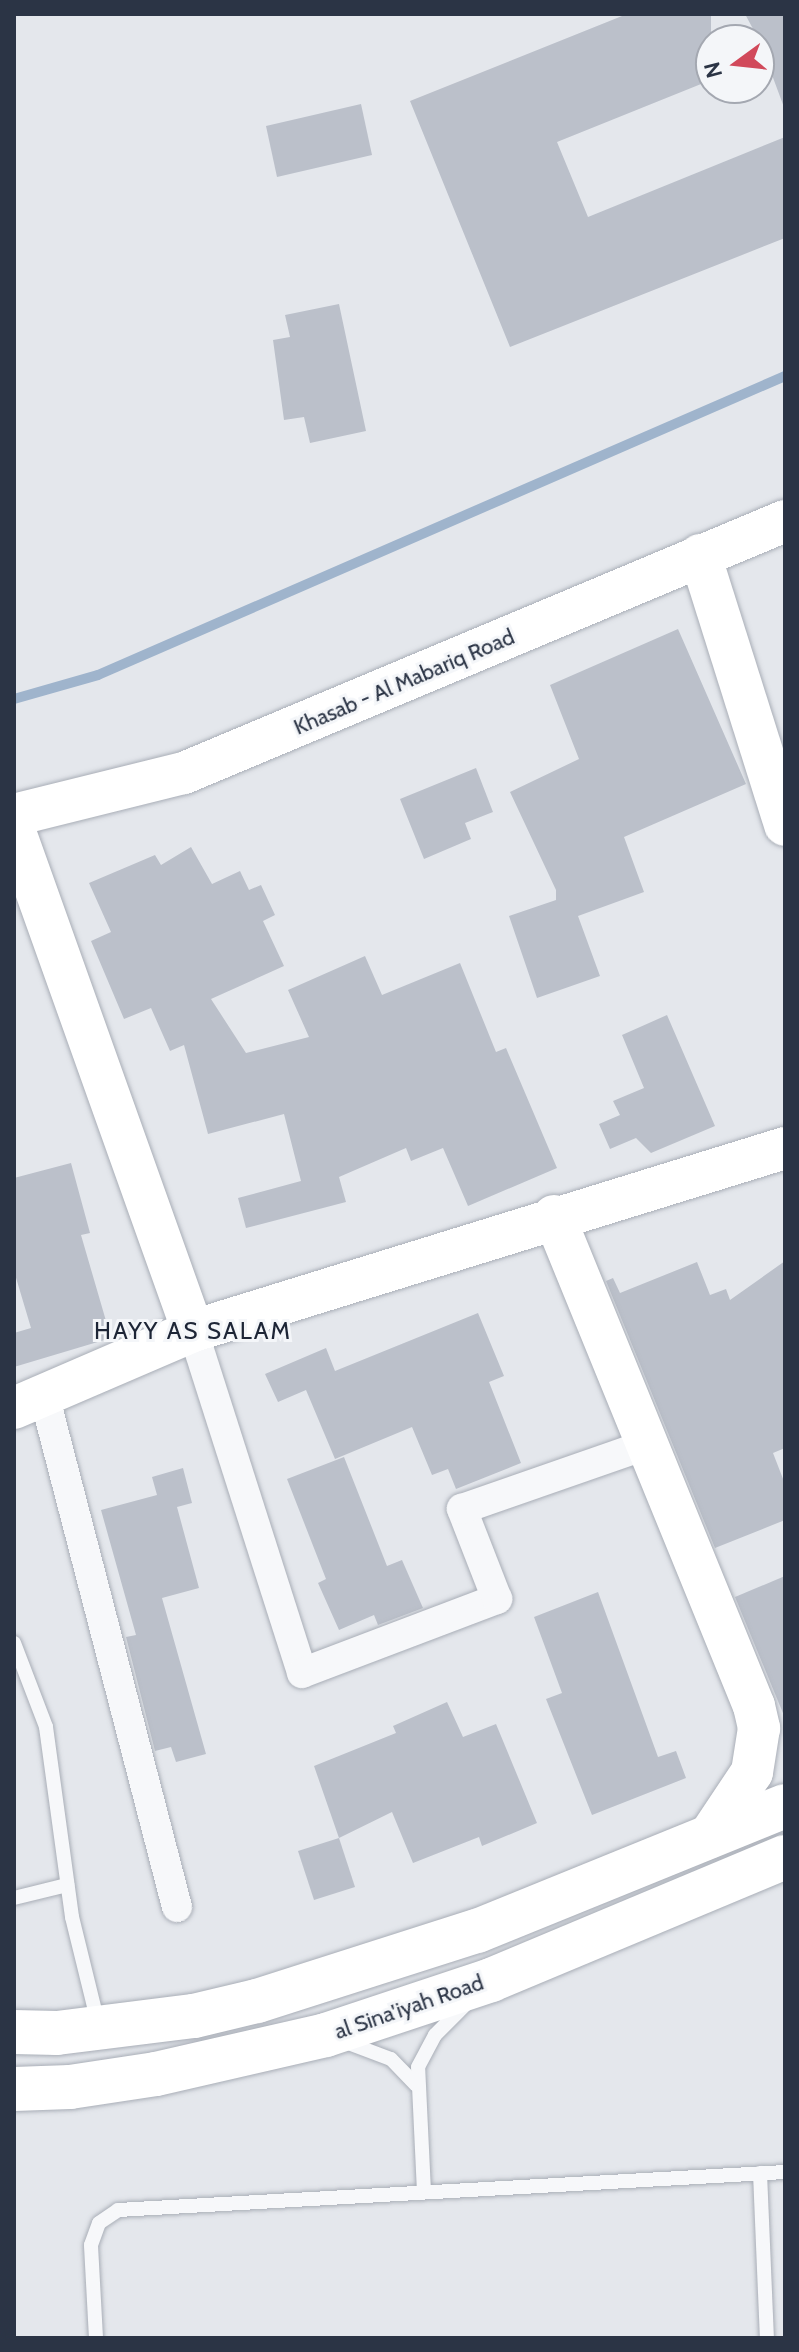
<!DOCTYPE html>
<html>
<head>
<meta charset="utf-8">
<style>
  body { margin:0 }
  #map { position:relative; width:799px; height:2352px; overflow:hidden; background:#e4e7ec; font-family:Cabin,sans-serif }
  div>[style] { position:absolute }
  [style*='--x'] { left:calc(var(--x)*1px); top:calc(var(--y)*1px); width:calc(var(--w)*1px); rotate:calc(var(--a)*1deg) }
  .stream>* { height:10px; margin:-5px; padding:0 5px; transform-origin:5px; border-radius:5px; background:#9fb4cc }
  .building>* { inset:0; background:#bbc0ca }
  .roads { filter:drop-shadow(0 0 2px #a9aeb7) drop-shadow(0 0 2px #a9aeb7) }
  .lane>* { height:14px; margin:-7px; padding:0 7px; transform-origin:7px; border-radius:7px; background:#f7f8fa }
  .street>* { height:30px; margin:-15px; padding:0 15px; transform-origin:15px; border-radius:15px; background:#f7f8fa }
  .secondary>* { height:42px; margin:-21px; padding:0 21px; transform-origin:21px; border-radius:21px; background:#fff }
  .highway>* { height:44px; margin:-22px; padding:0 22px; transform-origin:22px; border-radius:22px; background:#fff }
  span { translate:-50% -50%; white-space:nowrap; text-align:center; line-height:1.15; -webkit-text-stroke:6px #f4f6f9; paint-order:stroke }
  .street-label { font-size:22px; color:#2b3445 }
  .neighbourhood-label { font-size:24px; color:#1d2536; letter-spacing:2px }
  .frame { position:absolute; inset:0; border:16px solid #2b3445; pointer-events:none }
  .north { position:absolute; left:695px; top:24px; width:80px; height:80px; box-sizing:border-box; background:#f4f6f9; border:2px solid #a4a8b1; border-radius:50%; rotate:255deg; font-size:22px; font-weight:700; line-height:32px; text-align:center; color:#2b3445 }
  .north::after { content:''; display:block; margin:auto; width:28px; height:36px; background:#d1495b; clip-path:polygon(50% 0,100% 100%,50% 72%,0 100%) }
</style>
</head>
<body>
<div id="map">
  <div class="stream">
    <div style="--x:14;--y:699;--w:87;--a:-15.9"></div>
    <div style="--x:98;--y:675;--w:749;--a:-23.52"></div>
  </div>
  <div class="building">
    <div style="clip-path:polygon(627px 14px,711px 14px,711px 80px,557px 142px,588px 217px,785px 137px,785px 238px,510px 347px,410px 101px)"></div>
    <div style="clip-path:polygon(745px 14px,785px 14px,785px 110px,759px 40px)"></div>
    <div style="clip-path:polygon(361px 104px,372px 155px,277px 177px,266px 126px)"></div>
    <div style="clip-path:polygon(339px 304px,366px 431px,310px 443px,304px 417px,284px 420px,273px 340px,290px 337px,285px 315px)"></div>
    <div style="clip-path:polygon(678px 629px,746px 784px,624px 837px,644px 892px,578px 916px,600px 976px,537px 998px,509px 916px,556px 900px,556px 890px,510px 792px,579px 759px,550px 685px)"></div>
    <div style="clip-path:polygon(476px 768px,493px 812px,465px 823px,471px 839px,424px 859px,400px 799px)"></div>
    <div style="clip-path:polygon(191px 847px,212px 884px,240px 871px,249px 890px,261px 885px,275px 915px,263px 921px,284px 966px,211px 999px,246px 1053px,309px 1037px,288px 990px,365px 956px,382px 995px,460px 963px,496px 1052px,506px 1048px,557px 1168px,468px 1206px,443px 1148px,411px 1161px,406px 1148px,339px 1177px,346px 1202px,246px 1228px,238px 1198px,301px 1181px,284px 1114px,208px 1134px,184px 1045px,170px 1051px,151px 1008px,124px 1019px,91px 941px,111px 932px,89px 883px,155px 855px,161px 865px)"></div>
    <div style="clip-path:polygon(667px 1015px,715px 1126px,651px 1153px,636px 1138px,610px 1149px,599px 1124px,620px 1115px,613px 1101px,644px 1088px,622px 1035px)"></div>
    <div style="clip-path:polygon(71px 1163px,90px 1233px,81px 1235px,111px 1338px,14px 1367px,14px 1333px,31px 1328px,14px 1271px,14px 1178px)"></div>
    <div style="clip-path:polygon(785px 1261px,785px 1448px,773px 1453px,785px 1484px,785px 1520px,715px 1548px,606px 1281px,613px 1278px,620px 1293px,697px 1262px,710px 1295px,726px 1289px,730px 1300px)"></div>
    <div style="clip-path:polygon(478px 1313px,504px 1376px,489px 1382px,521px 1463px,456px 1489px,448px 1469px,432px 1475px,412px 1427px,335px 1459px,306px 1390px,278px 1402px,265px 1374px,326px 1348px,335px 1371px)"></div>
    <div style="clip-path:polygon(344px 1457px,387px 1566px,402px 1560px,423px 1608px,378px 1625px,374px 1615px,339px 1630px,318px 1583px,326px 1579px,287px 1479px)"></div>
    <div style="clip-path:polygon(183px 1468px,192px 1503px,177px 1507px,199px 1588px,162px 1598px,206px 1754px,176px 1762px,171px 1747px,155px 1751px,126px 1637px,136px 1635px,101px 1510px,157px 1495px,152px 1477px)"></div>
    <div style="clip-path:polygon(785px 1576px,785px 1718px,735px 1597px)"></div>
    <div style="clip-path:polygon(598px 1592px,658px 1757px,676px 1751px,686px 1778px,592px 1815px,546px 1699px,562px 1693px,534px 1617px)"></div>
    <div style="clip-path:polygon(447px 1702px,463px 1737px,496px 1724px,537px 1823px,482px 1846px,479px 1837px,413px 1863px,392px 1812px,339px 1838px,314px 1766px,396px 1733px,393px 1726px)"></div>
    <div style="clip-path:polygon(339px 1838px,355px 1887px,314px 1900px,298px 1851px)"></div>
  </div>
  <div class="roads">
    <div class="lane">
      <div style="--x:14;--y:1643;--w:90;--a:69.1"></div>
      <div style="--x:46;--y:1727;--w:192;--a:82.2"></div>
      <div style="--x:72;--y:1917;--w:109;--a:76.2"></div>
      <div style="--x:14;--y:1898;--w:55;--a:-13.8"></div>
      <div style="--x:343;--y:2041;--w:51;--a:20.6"></div>
      <div style="--x:391;--y:2059;--w:36;--a:46"></div>
      <div style="--x:760;--y:2173;--w:165;--a:87.6"></div>
      <div style="--x:424;--y:2192;--w:125;--a:-92.7"></div>
      <div style="--x:418;--y:2067;--w:36;--a:-62"></div>
      <div style="--x:435;--y:2035;--w:47;--a:-45"></div>
      <div style="--x:96;--y:2338;--w:93;--a:-93.1"></div>
      <div style="--x:91;--y:2245;--w:23;--a:-70"></div>
      <div style="--x:99;--y:2223;--w:23;--a:-34"></div>
      <div style="--x:118;--y:2210;--w:668;--a:-3.26"></div>
    </div>
    <div class="street">
      <div style="--x:193;--y:1331;--w:359;--a:72.3"></div>
      <div style="--x:302;--y:1673;--w:209;--a:-20.8"></div>
      <div style="--x:497;--y:1599;--w:97;--a:-111.3"></div>
      <div style="--x:462;--y:1509;--w:195;--a:-19.2"></div>
      <div style="--x:44;--y:1395;--w:529;--a:75.44"></div>
    </div>
    <div class="secondary">
      <div style="--x:700;--y:555;--w:283;--a:72.5"></div>
      <div style="--x:14;--y:815;--w:175;--a:-13.9"></div>
      <div style="--x:184;--y:773;--w:652;--a:-22.75"></div>
      <div style="--x:14;--y:829;--w:533;--a:70.38"></div>
      <div style="--x:554;--y:1216;--w:529;--a:67.8"></div>
      <div style="--x:754;--y:1706;--w:23;--a:77"></div>
      <div style="--x:759;--y:1728;--w:45;--a:99"></div>
      <div style="--x:752;--y:1772;--w:79;--a:123.7"></div>
      <div style="--x:14;--y:1408;--w:195;--a:-23.3"></div>
      <div style="--x:193;--y:1331;--w:620;--a:-17.18"></div>
    </div>
    <div class="highway">
      <div style="--x:14;--y:2032;--w:43;--a:1.3"></div>
      <div style="--x:57;--y:2033;--w:138;--a:-7.1"></div>
      <div style="--x:194;--y:2016;--w:65;--a:-13.4"></div>
      <div style="--x:257;--y:2001;--w:231;--a:-17.7"></div>
      <div style="--x:477;--y:1931;--w:332;--a:-22.1"></div>
      <div style="--x:14;--y:2089;--w:56;--a:-2"></div>
      <div style="--x:70;--y:2087;--w:87;--a:-8.6"></div>
      <div style="--x:156;--y:2074;--w:174;--a:-12.9"></div>
      <div style="--x:326;--y:2035;--w:174;--a:-18.4"></div>
      <div style="--x:491;--y:1980;--w:319;--a:-22.7"></div>
    </div>
  </div>
  <div class="street-label">
    <span style="left:404px;top:682px;rotate:-23deg">Khasab - Al Mabariq Road</span>
    <span style="left:409px;top:2007px;rotate:-19deg">al Sina'iyah Road</span>
  </div>
  <div class="neighbourhood-label">
    <span style="left:193px;top:1331px">HAYY AS SALAM</span>
  </div>
  <div class="frame"></div>
  <div class="north">N</div>
</div>
</body>
</html>
